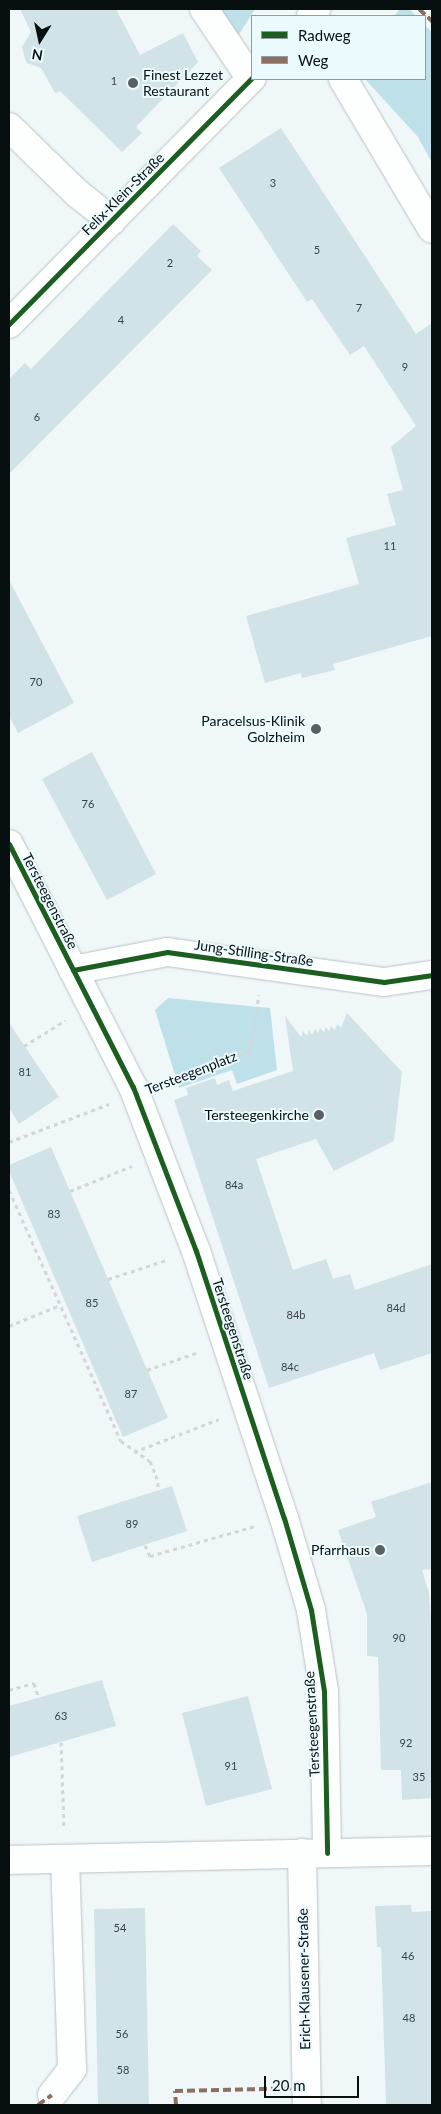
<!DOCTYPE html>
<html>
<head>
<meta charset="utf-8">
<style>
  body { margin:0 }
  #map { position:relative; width:441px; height:2114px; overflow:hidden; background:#eff7f9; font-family:Lato,sans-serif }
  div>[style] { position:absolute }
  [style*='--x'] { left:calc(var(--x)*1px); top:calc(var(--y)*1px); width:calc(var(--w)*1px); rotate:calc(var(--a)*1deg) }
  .green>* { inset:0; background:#bee0e8 }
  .building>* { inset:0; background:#d1e3e7 }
  .path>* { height:3px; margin-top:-1.5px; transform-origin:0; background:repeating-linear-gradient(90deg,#d3d6d6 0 4px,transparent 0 8px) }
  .roads { filter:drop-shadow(0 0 1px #bac2c4) drop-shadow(0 0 1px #bac2c4) }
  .minor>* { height:28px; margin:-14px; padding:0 14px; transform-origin:14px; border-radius:14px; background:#fdfefe }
  .quiet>* { height:4px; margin-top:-2px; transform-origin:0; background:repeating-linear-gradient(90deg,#8d6e63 0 8px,transparent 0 12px) }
  .cycleway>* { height:5px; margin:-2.5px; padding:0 2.5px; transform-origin:2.5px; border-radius:2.5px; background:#1b5e20 }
  .dots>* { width:14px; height:14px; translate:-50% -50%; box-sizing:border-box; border:2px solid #ebfafd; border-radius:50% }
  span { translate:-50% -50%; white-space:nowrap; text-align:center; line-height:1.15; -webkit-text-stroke:4px #ebfafd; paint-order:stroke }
  .number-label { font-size:11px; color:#3a4446 }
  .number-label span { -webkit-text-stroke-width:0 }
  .poi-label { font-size:14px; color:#070f11 }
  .left { translate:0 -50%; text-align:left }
  .right { translate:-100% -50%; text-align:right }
  .street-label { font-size:14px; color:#070f11 }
  .frame { position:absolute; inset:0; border:10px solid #070f11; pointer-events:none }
  .legend { position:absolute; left:251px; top:15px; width:175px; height:65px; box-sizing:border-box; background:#ebfafd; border:1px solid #909c9f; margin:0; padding:6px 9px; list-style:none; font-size:15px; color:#070f11 }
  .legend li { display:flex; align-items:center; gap:10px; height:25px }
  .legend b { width:25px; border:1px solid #909c9f }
  .north { position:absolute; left:15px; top:15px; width:50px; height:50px; -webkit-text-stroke:4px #ebfafd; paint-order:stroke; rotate:190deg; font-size:14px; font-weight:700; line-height:20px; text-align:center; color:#070f11 }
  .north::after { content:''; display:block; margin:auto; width:18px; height:22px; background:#070f11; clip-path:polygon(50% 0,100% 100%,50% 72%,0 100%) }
  .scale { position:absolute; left:264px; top:2076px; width:95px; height:22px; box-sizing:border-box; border:2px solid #070f11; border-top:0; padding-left:6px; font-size:15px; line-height:18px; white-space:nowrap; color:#070f11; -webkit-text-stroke:4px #ebfafd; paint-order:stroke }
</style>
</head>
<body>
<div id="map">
  <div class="green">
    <div style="clip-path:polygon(220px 9px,255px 9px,238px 36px)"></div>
    <div style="clip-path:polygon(400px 9px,409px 9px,416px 16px,394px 16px)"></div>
    <div style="clip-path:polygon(425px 25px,432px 32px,432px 163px,418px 137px,365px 79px,425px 79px)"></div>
    <div style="clip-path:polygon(168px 998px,270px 1008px,277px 1070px,237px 1084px,232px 1070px,179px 1088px,155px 1010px)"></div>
  </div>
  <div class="building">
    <div style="clip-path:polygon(20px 9px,116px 9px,140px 55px,183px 33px,198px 62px,136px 127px,142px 133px,122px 152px,60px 91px,55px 93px,41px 68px,27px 63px,25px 59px,22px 47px,31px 32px)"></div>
    <div style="clip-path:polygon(281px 128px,416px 334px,432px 323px,432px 636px,333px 664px,335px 670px,302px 678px,301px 673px,265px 683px,246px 616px,359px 584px,346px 538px,396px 525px,387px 494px,403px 490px,391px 447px,416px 426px,364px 346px,350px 355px,312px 299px,307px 302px,219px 168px)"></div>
    <div style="clip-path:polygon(173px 224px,201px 251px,197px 256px,212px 270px,9px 474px,9px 379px,25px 363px,31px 369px)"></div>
    <div style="clip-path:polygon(9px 580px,74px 703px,18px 733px,9px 716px)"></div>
    <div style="clip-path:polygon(92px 752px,156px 874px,107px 900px,42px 779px)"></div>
    <div style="clip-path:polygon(347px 1013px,402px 1072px,394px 1141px,334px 1171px,316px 1139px,256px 1159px,293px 1270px,326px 1259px,333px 1279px,350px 1274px,355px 1290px,432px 1264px,432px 1353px,380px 1370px,374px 1353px,269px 1388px,174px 1100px,188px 1095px,186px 1088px,215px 1078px,217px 1085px,229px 1080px,233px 1091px,293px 1071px,285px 1016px,301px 1037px,303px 1031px,307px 1036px,309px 1030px,312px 1035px,315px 1029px,318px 1033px,320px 1028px,324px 1032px,326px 1027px,329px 1031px,331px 1026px,335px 1030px,337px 1024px,341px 1028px)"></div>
    <div style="clip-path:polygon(9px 1023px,59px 1097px,19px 1124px,9px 1108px)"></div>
    <div style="clip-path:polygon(51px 1147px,168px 1418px,123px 1437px,9px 1171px,9px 1165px)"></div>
    <div style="clip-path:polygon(432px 1482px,432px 1569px,422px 1570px,429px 1593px,431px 1620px,432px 1798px,402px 1800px,401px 1770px,381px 1770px,378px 1657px,367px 1656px,367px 1614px,338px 1530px,376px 1517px,371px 1502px)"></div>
    <div style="clip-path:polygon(172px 1486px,187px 1531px,92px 1562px,77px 1516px)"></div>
    <div style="clip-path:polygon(102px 1680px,116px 1726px,9px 1757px,9px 1706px)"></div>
    <div style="clip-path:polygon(248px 1696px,272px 1789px,206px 1806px,182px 1713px)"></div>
    <div style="clip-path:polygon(411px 1905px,412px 1912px,432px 1911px,432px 2105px,386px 2105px,381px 1947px,377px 1947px,375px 1906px)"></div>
    <div style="clip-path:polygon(145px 1908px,149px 2105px,98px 2105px,94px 1909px)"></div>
  </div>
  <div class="path">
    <div style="--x:24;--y:1046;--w:49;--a:-31.8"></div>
    <div style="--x:164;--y:1083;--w:92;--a:-20.4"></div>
    <div style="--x:250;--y:1051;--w:57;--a:-80.9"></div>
    <div style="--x:9;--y:1142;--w:107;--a:-20.8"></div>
    <div style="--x:9;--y:1190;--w:275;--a:66"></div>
    <div style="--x:121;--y:1441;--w:35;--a:35"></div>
    <div style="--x:150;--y:1461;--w:15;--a:67"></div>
    <div style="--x:156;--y:1475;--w:15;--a:79"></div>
    <div style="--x:70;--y:1191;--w:67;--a:-22"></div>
    <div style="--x:108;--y:1279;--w:62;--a:-17.9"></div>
    <div style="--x:9;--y:1326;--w:55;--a:-22.4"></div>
    <div style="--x:147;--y:1370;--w:55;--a:-19.1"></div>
    <div style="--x:134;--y:1452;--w:91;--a:-21.2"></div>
    <div style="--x:145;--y:1545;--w:12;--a:66"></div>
    <div style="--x:150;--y:1556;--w:109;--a:-15.9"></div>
    <div style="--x:9;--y:1690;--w:26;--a:-16"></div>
    <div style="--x:34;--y:1683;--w:16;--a:72"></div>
    <div style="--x:61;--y:1742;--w:87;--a:88"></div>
  </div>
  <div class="roads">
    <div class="minor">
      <div style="--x:204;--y:9;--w:84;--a:56.1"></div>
      <div style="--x:311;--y:16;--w:9;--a:-54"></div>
      <div style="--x:343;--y:79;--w:174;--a:59.3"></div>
      <div style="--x:9;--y:127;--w:96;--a:44.2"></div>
      <div style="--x:78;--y:194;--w:43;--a:38.5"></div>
      <div style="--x:9;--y:324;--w:346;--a:-45.4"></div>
      <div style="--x:9;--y:844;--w:273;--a:63"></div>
      <div style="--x:133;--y:1087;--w:176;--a:69"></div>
      <div style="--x:196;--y:1251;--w:281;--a:71.8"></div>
      <div style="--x:284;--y:1518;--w:96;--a:73.6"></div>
      <div style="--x:311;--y:1610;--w:82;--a:80.9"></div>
      <div style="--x:324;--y:1691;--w:162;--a:88.9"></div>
      <div style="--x:73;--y:970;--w:96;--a:-10.8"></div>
      <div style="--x:167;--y:952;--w:219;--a:7.9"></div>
      <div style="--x:384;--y:982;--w:49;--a:-8.3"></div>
      <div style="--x:302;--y:1853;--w:252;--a:88.9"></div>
      <div style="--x:9;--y:1860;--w:423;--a:-1.2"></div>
      <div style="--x:52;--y:2095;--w:33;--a:-52"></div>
      <div style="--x:72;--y:2069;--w:210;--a:-91.9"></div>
    </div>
  </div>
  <div class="quiet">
    <div style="--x:419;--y:9;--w:18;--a:43"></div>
    <div style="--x:38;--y:2105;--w:17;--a:-36"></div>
    <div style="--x:176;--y:2105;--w:14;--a:-94"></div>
    <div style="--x:175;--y:2091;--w:132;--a:-1.3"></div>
  </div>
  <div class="cycleway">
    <div style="--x:9;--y:324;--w:346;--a:-45.4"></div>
    <div style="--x:9;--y:844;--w:273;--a:63"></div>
    <div style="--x:133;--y:1087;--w:176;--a:69"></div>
    <div style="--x:196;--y:1251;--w:281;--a:71.8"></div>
    <div style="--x:284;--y:1518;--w:96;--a:73.6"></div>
    <div style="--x:311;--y:1610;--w:82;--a:80.9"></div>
    <div style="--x:324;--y:1691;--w:162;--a:88.9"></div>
    <div style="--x:73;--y:970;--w:96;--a:-10.8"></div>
    <div style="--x:167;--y:952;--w:219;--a:7.9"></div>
    <div style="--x:384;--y:982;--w:49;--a:-8.3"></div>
  </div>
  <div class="dots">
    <div style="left:133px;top:83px;background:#586062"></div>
    <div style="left:316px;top:729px;background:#586062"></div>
    <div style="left:319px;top:1115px;background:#586062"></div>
    <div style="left:380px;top:1550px;background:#586062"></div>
  </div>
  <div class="number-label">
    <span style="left:114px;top:81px">1</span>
    <span style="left:273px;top:183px">3</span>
    <span style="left:317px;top:250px">5</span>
    <span style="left:170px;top:263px">2</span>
    <span style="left:359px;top:308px">7</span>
    <span style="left:121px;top:320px">4</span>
    <span style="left:405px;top:367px">9</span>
    <span style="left:37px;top:417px">6</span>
    <span style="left:390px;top:546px">11</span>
    <span style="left:36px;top:682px">70</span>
    <span style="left:88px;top:804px">76</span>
    <span style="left:25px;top:1072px">81</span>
    <span style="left:234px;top:1185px">84a</span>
    <span style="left:54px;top:1214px">83</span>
    <span style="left:92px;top:1303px">85</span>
    <span style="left:396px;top:1308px">84d</span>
    <span style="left:296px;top:1315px">84b</span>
    <span style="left:290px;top:1367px">84c</span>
    <span style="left:131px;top:1394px">87</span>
    <span style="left:132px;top:1524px">89</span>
    <span style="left:399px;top:1638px">90</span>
    <span style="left:61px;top:1716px">63</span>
    <span style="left:406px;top:1743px">92</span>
    <span style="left:231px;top:1766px">91</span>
    <span style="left:419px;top:1777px">35</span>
    <span style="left:120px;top:1928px">54</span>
    <span style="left:408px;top:1956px">46</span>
    <span style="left:409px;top:2018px">48</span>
    <span style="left:122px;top:2034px">56</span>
    <span style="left:123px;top:2070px">58</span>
  </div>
  <div class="poi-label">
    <span class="left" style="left:143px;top:83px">Finest Lezzet<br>Restaurant</span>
    <span class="right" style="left:305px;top:729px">Paracelsus-Klinik<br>Golzheim</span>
    <span class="right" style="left:309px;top:1115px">Tersteegenkirche</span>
    <span class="right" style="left:370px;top:1550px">Pfarrhaus</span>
  </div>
  <div class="street-label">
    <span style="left:123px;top:194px;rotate:-45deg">Felix-Klein-Straße</span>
    <span style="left:50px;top:901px;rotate:63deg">Tersteegenstraße</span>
    <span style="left:254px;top:953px;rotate:8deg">Jung-Stilling-Straße</span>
    <span style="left:191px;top:1073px;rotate:-21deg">Tersteegenplatz</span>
    <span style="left:233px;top:1329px;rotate:72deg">Tersteegenstraße</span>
    <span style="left:312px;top:1724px;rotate:-93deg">Tersteegenstraße</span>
    <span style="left:304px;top:1979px;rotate:-91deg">Erich-Klausener-Straße</span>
  </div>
  <div class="frame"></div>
  <ul class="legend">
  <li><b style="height:6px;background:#1b5e20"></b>Radweg</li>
  <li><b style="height:6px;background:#8d6e63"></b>Weg</li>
  </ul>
  <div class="north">N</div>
  <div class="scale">20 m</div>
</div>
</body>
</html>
